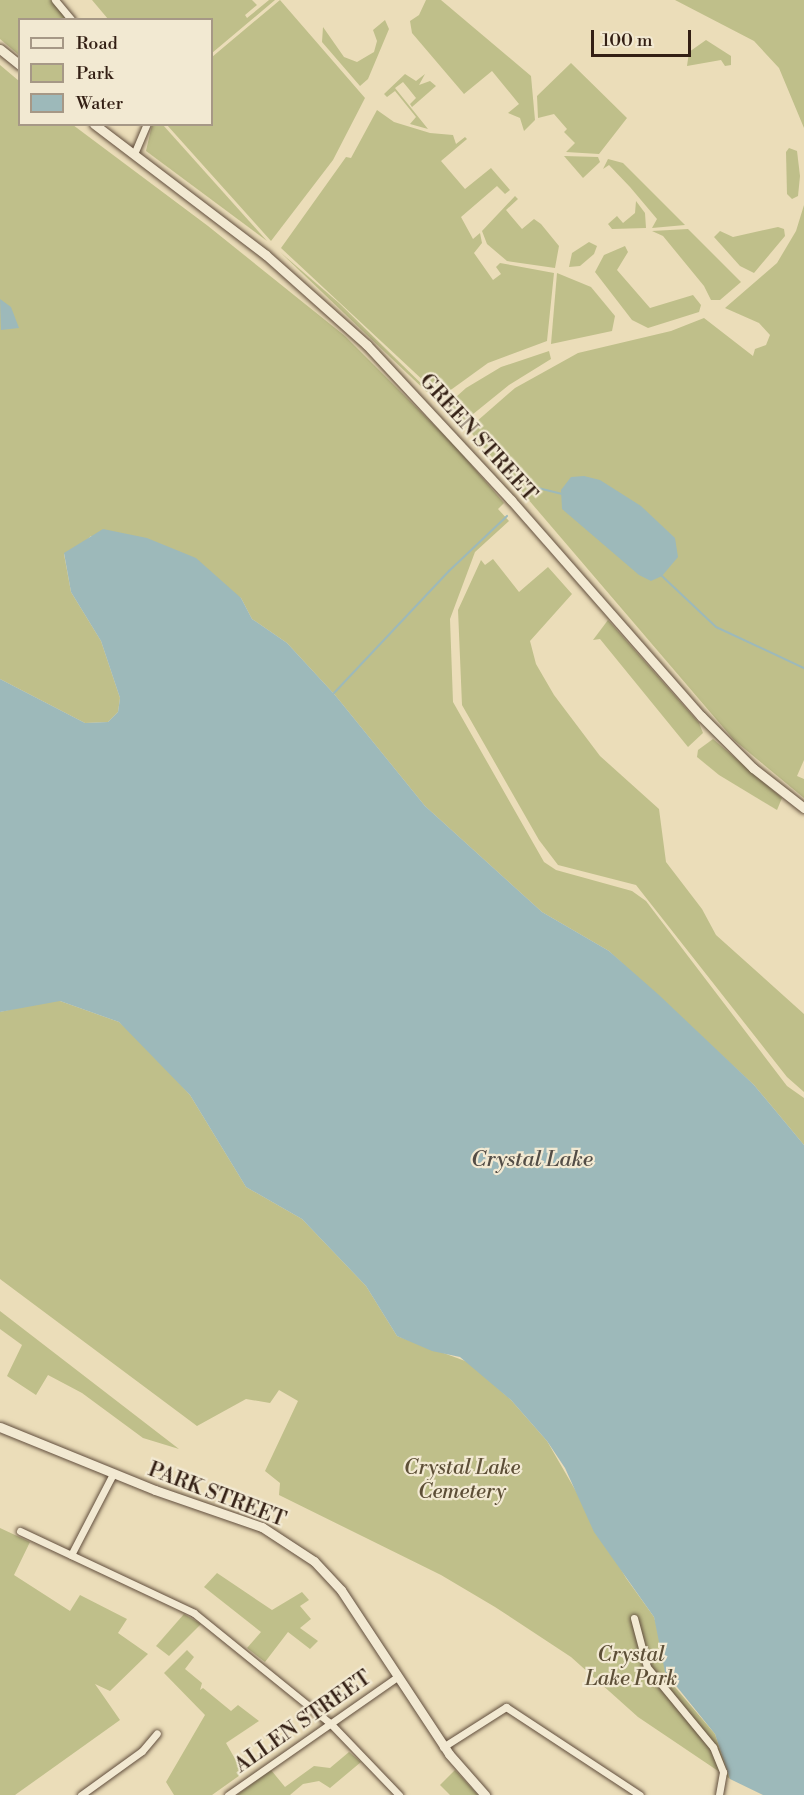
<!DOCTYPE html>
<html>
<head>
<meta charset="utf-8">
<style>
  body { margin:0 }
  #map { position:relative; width:804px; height:1795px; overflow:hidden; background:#ebddb9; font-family:"Libre Bodoni",serif }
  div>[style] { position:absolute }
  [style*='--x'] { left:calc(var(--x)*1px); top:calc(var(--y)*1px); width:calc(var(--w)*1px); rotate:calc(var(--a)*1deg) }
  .green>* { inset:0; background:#bfbf8a }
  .water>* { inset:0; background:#9db9ba }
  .stream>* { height:2px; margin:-1px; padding:0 1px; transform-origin:1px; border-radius:1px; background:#9db9ba }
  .roads { filter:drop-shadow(0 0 2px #614e3d) drop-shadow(0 0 2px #614e3d) }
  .street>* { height:7px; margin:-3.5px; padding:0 3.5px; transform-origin:3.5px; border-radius:3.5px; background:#f2e9d2 }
  .secondary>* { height:9px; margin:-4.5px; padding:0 4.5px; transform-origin:4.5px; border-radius:4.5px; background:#f2e9d2 }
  span { translate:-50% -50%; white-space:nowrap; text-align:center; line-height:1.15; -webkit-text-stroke:4.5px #f2e9d2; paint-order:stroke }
  .street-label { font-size:21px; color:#331f14 }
  .park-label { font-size:21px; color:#5d4f37; font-style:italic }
  .water-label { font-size:22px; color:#534d46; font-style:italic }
  .legend { position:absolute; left:18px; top:18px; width:195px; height:108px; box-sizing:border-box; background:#f2e9d2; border:2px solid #a69886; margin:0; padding:8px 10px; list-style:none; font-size:18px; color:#331f14 }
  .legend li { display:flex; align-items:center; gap:12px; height:30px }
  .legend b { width:30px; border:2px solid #a69886 }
  .scale { position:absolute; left:591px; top:30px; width:100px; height:27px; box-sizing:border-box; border:3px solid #331f14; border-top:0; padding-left:8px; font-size:18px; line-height:21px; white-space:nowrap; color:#331f14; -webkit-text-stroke:4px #f2e9d2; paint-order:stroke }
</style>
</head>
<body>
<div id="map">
  <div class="green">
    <div style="clip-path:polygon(0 0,51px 0,68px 19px,20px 20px,19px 55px,0 39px)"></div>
    <div style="clip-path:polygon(92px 0,252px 0,257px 5px,245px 15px,247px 18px,269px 0,275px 0,212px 53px,212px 20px,108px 19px)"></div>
    <div style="clip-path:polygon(280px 0,365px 98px,333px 160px,271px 241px,167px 125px,212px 124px,212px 57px)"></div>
    <div style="clip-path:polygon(426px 0,441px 0,531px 76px,535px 120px,524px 131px,520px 118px,508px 113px,519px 104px,492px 71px,464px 94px,412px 33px,410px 21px,419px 15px)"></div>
    <div style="clip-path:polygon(675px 0,804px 0,804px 128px,779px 68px,754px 41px)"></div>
    <div style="clip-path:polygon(385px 20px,389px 29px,368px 79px,360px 86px,322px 42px,323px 27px,344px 57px,357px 62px,374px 52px,377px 41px,373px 30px)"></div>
    <div style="clip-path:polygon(706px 40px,731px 56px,731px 65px,725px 66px,721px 60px,687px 66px,689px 52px)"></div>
    <div style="clip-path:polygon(571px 63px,627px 118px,599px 154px,566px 152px,575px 143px,564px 132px,567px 129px,554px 114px,538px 118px,537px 96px)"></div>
    <div style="clip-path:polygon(0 65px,19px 81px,20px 124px,73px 125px,208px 226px,345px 336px,454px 445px,504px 503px,498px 509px,509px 521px,475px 552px,450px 619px,453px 702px,544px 862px,556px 870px,632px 891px,646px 901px,787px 1086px,804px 1098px,804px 1145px,754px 1085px,609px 951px,542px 912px,425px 806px,335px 695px,287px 643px,252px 619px,241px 598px,91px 536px,80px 546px,64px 554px,71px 592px,101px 641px,120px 698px,118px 712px,108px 722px,85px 723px,0 679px)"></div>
    <div style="clip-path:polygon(405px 74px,416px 81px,425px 74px,419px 85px,430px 81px,436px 86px,412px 107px,410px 104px,416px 98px,408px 88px,403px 82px,395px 88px,428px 129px,410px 124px,416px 117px,395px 91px,387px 97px,384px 94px)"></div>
    <div style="clip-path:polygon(377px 110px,394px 122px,430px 133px,453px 135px,456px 144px,465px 137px,467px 139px,441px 161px,465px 189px,491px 168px,510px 190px,505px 194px,497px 186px,461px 217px,473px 239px,480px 233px,482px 243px,474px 253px,493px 280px,501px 274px,496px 267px,500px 263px,554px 273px,547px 341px,488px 363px,441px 397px,281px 248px,346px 157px,351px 158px)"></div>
    <div style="clip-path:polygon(152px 125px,163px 125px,267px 241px,146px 151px)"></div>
    <div style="clip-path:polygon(789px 148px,797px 151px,800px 176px,798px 196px,792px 199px,787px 194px,786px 152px)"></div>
    <div style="clip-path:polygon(564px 156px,598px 157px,600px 162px,583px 178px)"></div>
    <div style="clip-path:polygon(608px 159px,623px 163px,685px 225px,652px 228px,657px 219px,630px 187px,609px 165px,603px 169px)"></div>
    <div style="clip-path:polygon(515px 196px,518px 199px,506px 210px,522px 229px,534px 219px,541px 224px,559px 246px,555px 268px,507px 261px,487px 244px,482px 231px)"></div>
    <div style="clip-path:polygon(636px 201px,645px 213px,646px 228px,612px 229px,608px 224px,617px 216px,623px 223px,635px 213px)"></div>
    <div style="clip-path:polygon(804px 205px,804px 760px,797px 776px,804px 779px,804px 798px,734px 740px,468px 429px,515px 388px,578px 353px,671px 331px,704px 318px,753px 356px,755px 349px,766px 345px,770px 335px,759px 323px,725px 308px,777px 263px,796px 231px)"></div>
    <div style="clip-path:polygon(778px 227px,784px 229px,785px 236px,754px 273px,740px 266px,714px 237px,720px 231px,733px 237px)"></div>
    <div style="clip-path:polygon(688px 229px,741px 282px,720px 300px,711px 300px,704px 286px,663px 236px,652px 231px)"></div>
    <div style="clip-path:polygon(589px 242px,597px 246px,594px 254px,580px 266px,569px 267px,572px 253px)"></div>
    <div style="clip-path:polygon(625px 246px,628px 252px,617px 270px,650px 308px,693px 295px,701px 305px,699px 312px,648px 328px,632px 320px,595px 272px,604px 255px)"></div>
    <div style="clip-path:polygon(280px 252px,339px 303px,438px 400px,432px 397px)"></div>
    <div style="clip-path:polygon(557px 273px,591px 287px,615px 316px,612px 331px,551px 344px)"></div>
    <div style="clip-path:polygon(549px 351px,551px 359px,509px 385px,462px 423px,446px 406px,466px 388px,501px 367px)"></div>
    <div style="clip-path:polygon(493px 559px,519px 592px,548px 567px,572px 594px,530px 641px,536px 664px,554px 695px,600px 756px,659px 809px,666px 862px,702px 909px,716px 935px,804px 1014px,804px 1092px,787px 1077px,636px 885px,558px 865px,539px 840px,462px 705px,458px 610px,481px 560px,485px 565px)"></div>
    <div style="clip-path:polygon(608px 620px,699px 723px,703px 733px,688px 747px,600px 639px,593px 640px)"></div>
    <div style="clip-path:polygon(713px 739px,782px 798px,777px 810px,719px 775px,697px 757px,698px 750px)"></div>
    <div style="clip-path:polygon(47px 1001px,60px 1001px,119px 1022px,141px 1041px,190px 1095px,246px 1187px,302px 1219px,366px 1286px,397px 1336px,468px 1362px,511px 1400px,547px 1441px,626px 1578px,654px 1617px,674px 1686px,715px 1734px,730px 1779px,638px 1717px,571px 1657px,495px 1607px,441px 1575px,279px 1495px,280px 1483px,265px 1471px,298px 1401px,279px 1390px,270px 1403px,246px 1399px,197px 1426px,0 1279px,0 1012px)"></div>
    <div style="clip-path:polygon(0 1311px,179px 1449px,143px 1438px,82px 1393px,48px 1375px,36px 1395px,7px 1376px,22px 1345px,0 1329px)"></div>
    <div style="clip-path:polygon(0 1528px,30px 1542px,14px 1575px,70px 1611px,80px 1595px,127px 1619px,118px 1633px,148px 1654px,110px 1691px,95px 1684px,120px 1720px,15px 1795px,0 1795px)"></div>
    <div style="clip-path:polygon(217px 1573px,272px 1610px,302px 1592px,309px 1600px,300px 1606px,311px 1619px,300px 1628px,318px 1641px,310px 1649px,288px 1632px,265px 1662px,247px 1648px,261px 1632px,204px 1587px)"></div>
    <div style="clip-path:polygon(184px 1614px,201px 1624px,169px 1656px,156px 1646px)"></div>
    <div style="clip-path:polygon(187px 1650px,194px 1657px,185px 1669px,202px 1683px,200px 1690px,203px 1688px,231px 1711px,238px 1705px,259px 1721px,226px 1743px,243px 1773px,212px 1795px,174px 1795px,166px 1782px,205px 1715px,164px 1673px)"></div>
    <div style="clip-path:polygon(349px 1752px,361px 1762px,330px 1788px,319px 1781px,303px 1784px,290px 1795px,237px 1795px,271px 1770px,285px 1787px,314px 1766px,330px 1768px)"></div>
    <div style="clip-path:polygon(455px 1770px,478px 1795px,450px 1795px,440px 1785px)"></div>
  </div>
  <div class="water">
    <div style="clip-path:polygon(0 299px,11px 307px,19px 328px,1px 330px)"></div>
    <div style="clip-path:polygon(584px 476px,600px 480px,641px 506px,675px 538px,678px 557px,662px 576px,651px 581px,639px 575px,562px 509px,561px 490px,571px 477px)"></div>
    <div style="clip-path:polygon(103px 529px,147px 538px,196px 558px,241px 598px,252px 619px,287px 643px,335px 695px,425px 806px,542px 912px,609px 951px,659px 995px,754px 1085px,804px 1145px,804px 1795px,763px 1795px,730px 1779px,715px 1734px,665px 1672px,654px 1617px,594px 1532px,565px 1468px,547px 1441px,511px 1400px,460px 1357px,432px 1351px,397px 1336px,366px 1286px,302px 1219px,246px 1187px,190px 1095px,119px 1022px,60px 1001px,0 1012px,0 679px,85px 723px,108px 722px,118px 712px,120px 698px,101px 641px,71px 592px,64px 553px)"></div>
  </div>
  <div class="stream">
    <div style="--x:529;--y:493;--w:10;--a:-29"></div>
    <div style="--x:538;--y:488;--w:25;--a:14"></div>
    <div style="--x:662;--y:576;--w:74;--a:43.4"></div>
    <div style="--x:716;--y:627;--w:97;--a:25"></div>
    <div style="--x:334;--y:693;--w:168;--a:-46.7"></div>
    <div style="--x:449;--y:571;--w:80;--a:-43.5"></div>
  </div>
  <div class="roads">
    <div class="street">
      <div style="--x:55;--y:0;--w:26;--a:50"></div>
      <div style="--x:134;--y:154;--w:33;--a:-67"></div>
      <div style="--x:20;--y:1531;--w:192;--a:25.2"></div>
      <div style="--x:194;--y:1613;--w:175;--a:39"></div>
      <div style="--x:330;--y:1723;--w:100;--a:46.2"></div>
      <div style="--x:71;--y:1555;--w:91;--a:-62.6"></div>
      <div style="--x:634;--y:1618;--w:51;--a:75.1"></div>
      <div style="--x:647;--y:1667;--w:104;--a:50.5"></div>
      <div style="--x:713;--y:1747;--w:27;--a:68"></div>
      <div style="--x:723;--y:1772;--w:23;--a:100"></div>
      <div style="--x:443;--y:1747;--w:75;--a:-32.4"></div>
      <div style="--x:506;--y:1707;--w:160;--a:33.3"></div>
      <div style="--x:81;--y:1795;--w:75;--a:-35.8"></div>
      <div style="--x:142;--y:1751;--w:23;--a:-50"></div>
      <div style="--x:228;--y:1795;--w:206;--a:-34.9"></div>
    </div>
    <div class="secondary">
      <div style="--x:0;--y:49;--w:26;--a:39"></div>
      <div style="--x:94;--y:124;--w:216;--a:37.3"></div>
      <div style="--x:266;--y:255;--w:135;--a:41.7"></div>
      <div style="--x:367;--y:345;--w:212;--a:47.1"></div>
      <div style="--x:511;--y:500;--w:288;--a:48.7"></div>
      <div style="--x:701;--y:716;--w:74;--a:45"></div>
      <div style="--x:753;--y:768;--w:65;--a:38.1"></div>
      <div style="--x:0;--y:1427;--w:167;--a:22.1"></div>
      <div style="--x:155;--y:1490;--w:113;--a:19.1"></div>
      <div style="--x:262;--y:1527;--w:62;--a:33.2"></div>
      <div style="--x:314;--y:1561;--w:40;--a:47"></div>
      <div style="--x:341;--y:1590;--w:196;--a:56.6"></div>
      <div style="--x:449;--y:1754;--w:55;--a:48.7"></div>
    </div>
  </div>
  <div class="street-label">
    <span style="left:478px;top:438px;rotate:48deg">GREEN STREET</span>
    <span style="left:217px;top:1495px;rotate:21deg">PARK STREET</span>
    <span style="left:303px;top:1722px;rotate:-35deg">ALLEN STREET</span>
  </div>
  <div class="park-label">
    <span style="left:462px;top:1480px">Crystal Lake<br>Cemetery</span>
    <span style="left:631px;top:1667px">Crystal<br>Lake Park</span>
  </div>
  <div class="water-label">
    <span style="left:532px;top:1160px">Crystal Lake</span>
  </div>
  <ul class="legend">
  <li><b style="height:8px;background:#f2e9d2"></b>Road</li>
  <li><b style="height:16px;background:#bfbf8a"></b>Park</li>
  <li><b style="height:16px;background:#9db9ba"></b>Water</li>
  </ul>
  <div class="scale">100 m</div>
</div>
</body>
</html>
